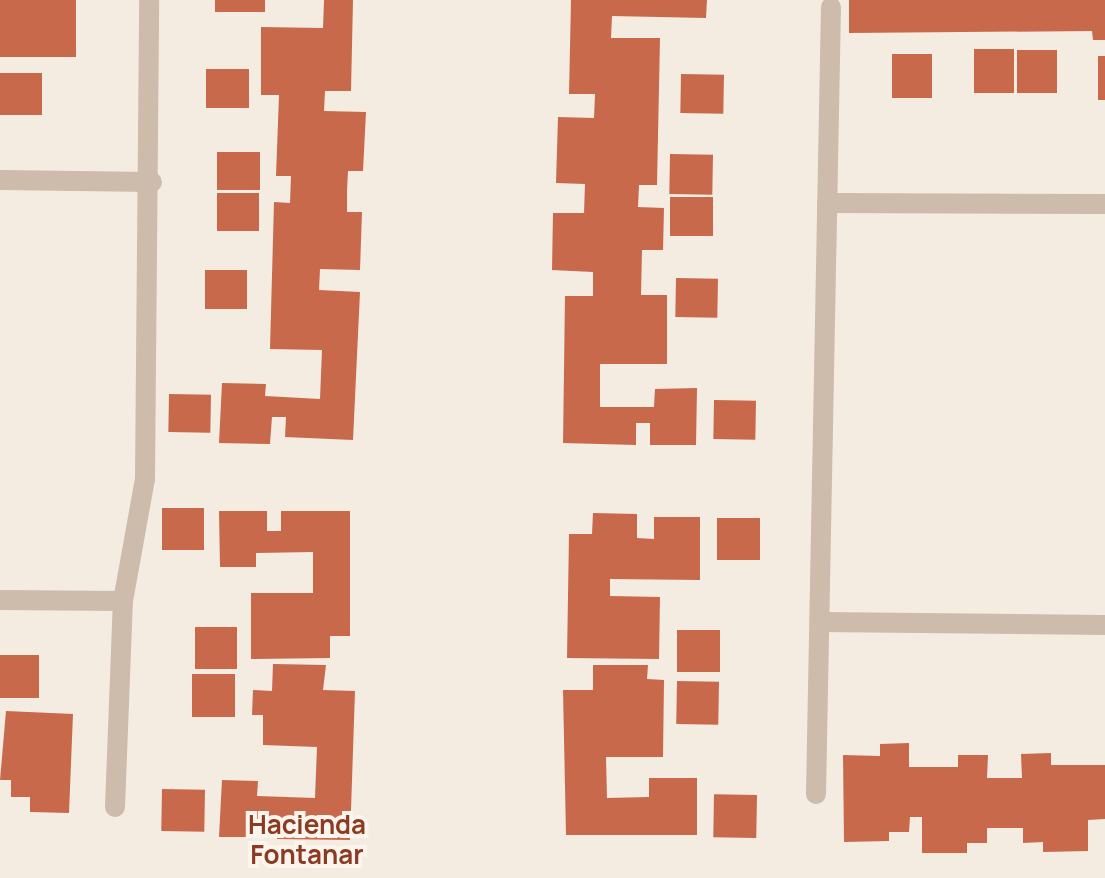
<!DOCTYPE html>
<style>
body{margin:0}
#map{position:relative;width:1105px;height:878px;overflow:hidden;background:#f4ebe1;font-family:Manrope,sans-serif}
div>[style]{position:absolute}
.building>*{inset:0;background:#c8694b;transform-origin:0 0}
.service>*{height:20px;margin:-10px;padding:0 10px;transform-origin:10px;border-radius:10px;background:#cdbbac}
.minor>*{height:20px;margin:-10px;padding:0 10px;transform-origin:10px;border-radius:10px;background:#cdbbac}
span{translate:-50% -50%;white-space:nowrap;text-align:center;line-height:1.15;-webkit-text-stroke:8px #fbf5ee;paint-order:stroke}
.neighbourhood-label{font-size:26px;color:#8c3b22;font-weight:700}
</style>
<div id="map">
<div class="building">
<i style="left:0;top:0;width:76px;height:57px"></i>
<i style="left:215px;top:0;width:50px;height:12px"></i>
<i style="clip-path:polygon(324px 0,353px 0,351px 91px,325px 91px,324px 111px,366px 112px,363px 171px,348px 171px,347px 191px,347px 212px,362px 212px,360px 270px,320px 269px,319px 290px,360px 292px,353px 440px,285px 437px,286px 417px,272px 417px,270px 444px,219px 443px,222px 383px,266px 384px,265px 396px,320px 399px,322px 350px,270px 349px,274px 202px,290px 203px,291px 176px,276px 176px,279px 95px,261px 95px,261px 27px,323px 28px)"></i>
<i style="clip-path:polygon(571px 0,707px 0,706px 18px,612px 16px,611px 38px,660px 38px,657px 185px,639px 185px,638px 207px,664px 208px,663px 250px,642px 250px,641px 295px,667px 295px,667px 364px,600px 364px,600px 407px,654px 407px,655px 389px,697px 388px,696px 445px,650px 445px,650px 423px,636px 423px,636px 445px,563px 443px,565px 296px,593px 296px,593px 272px,552px 270px,553px 213px,584px 213px,585px 184px,556px 183px,558px 117px,594px 118px,595px 94px,569px 94px)"></i>
<i style="clip-path:polygon(849px 0,1105px 0,1105px 40px,1093px 40px,1092px 31px,849px 33px)"></i>
<i style="left:974px;top:49px;width:40px;height:44px"></i>
<i style="left:1017px;top:50px;width:40px;height:43px"></i>
<i style="left:892px;top:54px;width:40px;height:44px"></i>
<i style="left:1098px;top:56px;width:7px;height:44px"></i>
<i style="left:206px;top:69px;width:43px;height:39px"></i>
<i style="left:0;top:73px;width:42px;height:42px"></i>
<i style="left:681px;top:74px;width:43px;height:39px;rotate:1deg"></i>
<i style="left:217px;top:152px;width:43px;height:38px"></i>
<i style="left:670px;top:154px;width:43px;height:40px;rotate:1deg"></i>
<i style="left:217px;top:193px;width:42px;height:38px"></i>
<i style="left:670px;top:197px;width:43px;height:39px"></i>
<i style="left:205px;top:270px;width:42px;height:39px"></i>
<i style="left:676px;top:278px;width:42px;height:39px;rotate:1deg"></i>
<i style="left:169px;top:394px;width:42px;height:38px;rotate:1deg"></i>
<i style="left:714px;top:400px;width:42px;height:39px;rotate:1deg"></i>
<i style="left:204px;top:508px;width:42px;height:42px;rotate:90deg"></i>
<i style="clip-path:polygon(219px 511px,267px 511px,267px 531px,281px 531px,281px 511px,350px 511px,350px 636px,330px 636px,330px 658px,251px 659px,251px 593px,313px 593px,313px 552px,256px 553px,256px 567px,220px 567px)"></i>
<i style="clip-path:polygon(593px 513px,637px 514px,637px 538px,654px 539px,654px 517px,700px 517px,700px 580px,610px 579px,610px 596px,660px 597px,659px 659px,567px 658px,569px 534px,592px 534px)"></i>
<i style="left:717px;top:518px;width:43px;height:42px"></i>
<i style="left:195px;top:627px;width:42px;height:42px"></i>
<i style="left:677px;top:630px;width:43px;height:42px"></i>
<i style="left:0;top:655px;width:39px;height:43px"></i>
<i style="clip-path:polygon(273px 664px,326px 665px,323px 690px,355px 691px,350px 840px,277px 839px,277px 819px,255px 819px,255px 837px,219px 837px,222px 780px,258px 781px,257px 796px,315px 798px,317px 747px,263px 745px,263px 715px,252px 715px,253px 690px,272px 691px)"></i>
<i style="clip-path:polygon(593px 665px,648px 665px,647px 679px,664px 680px,663px 757px,606px 757px,607px 798px,649px 797px,649px 778px,697px 778px,697px 835px,566px 835px,563px 690px,593px 690px)"></i>
<i style="left:192px;top:674px;width:43px;height:43px"></i>
<i style="left:677px;top:681px;width:42px;height:43px;rotate:1deg"></i>
<i style="clip-path:polygon(6px 711px,73px 714px,69px 813px,30px 812px,30px 797px,11px 797px,11px 780px,0 780px)"></i>
<i style="clip-path:polygon(909px 743px,909px 767px,958px 767px,958px 755px,988px 755px,987px 778px,1022px 778px,1021px 754px,1051px 753px,1051px 765px,1105px 765px,1105px 819px,1088px 820px,1088px 851px,1043px 852px,1043px 842px,1023px 843px,1023px 828px,987px 828px,987px 843px,967px 843px,967px 853px,922px 853px,922px 817px,910px 817px,909px 832px,889px 832px,889px 841px,844px 842px,843px 755px,880px 756px,880px 744px)"></i>
<i style="left:162px;top:789px;width:43px;height:42px;rotate:1deg"></i>
<i style="left:757px;top:795px;width:43px;height:43px;rotate:91deg"></i>
</div>
<div class="service">
<i style="left:0;top:180px;width:152px;rotate:0.8deg"></i>
<i style="left:0;top:600px;width:123px;rotate:0.5deg"></i>
</div>
<div class="minor">
<i style="left:827px;top:203px;width:278px;rotate:0.2deg"></i>
<i style="left:820px;top:622px;width:285px;rotate:0.6deg"></i>
<i style="left:816px;top:794px;width:787px;rotate:-88.91deg"></i>
<i style="left:115px;top:807px;width:206px;rotate:-87.8deg"></i>
<i style="left:123px;top:601px;width:124px;rotate:-79.8deg"></i>
<i style="left:145px;top:479px;width:479px;rotate:-89.5deg"></i>
</div>
<div class="neighbourhood-label">
<span style="left:307px;top:840px">Hacienda<br>Fontanar</span>
</div>
</div>
